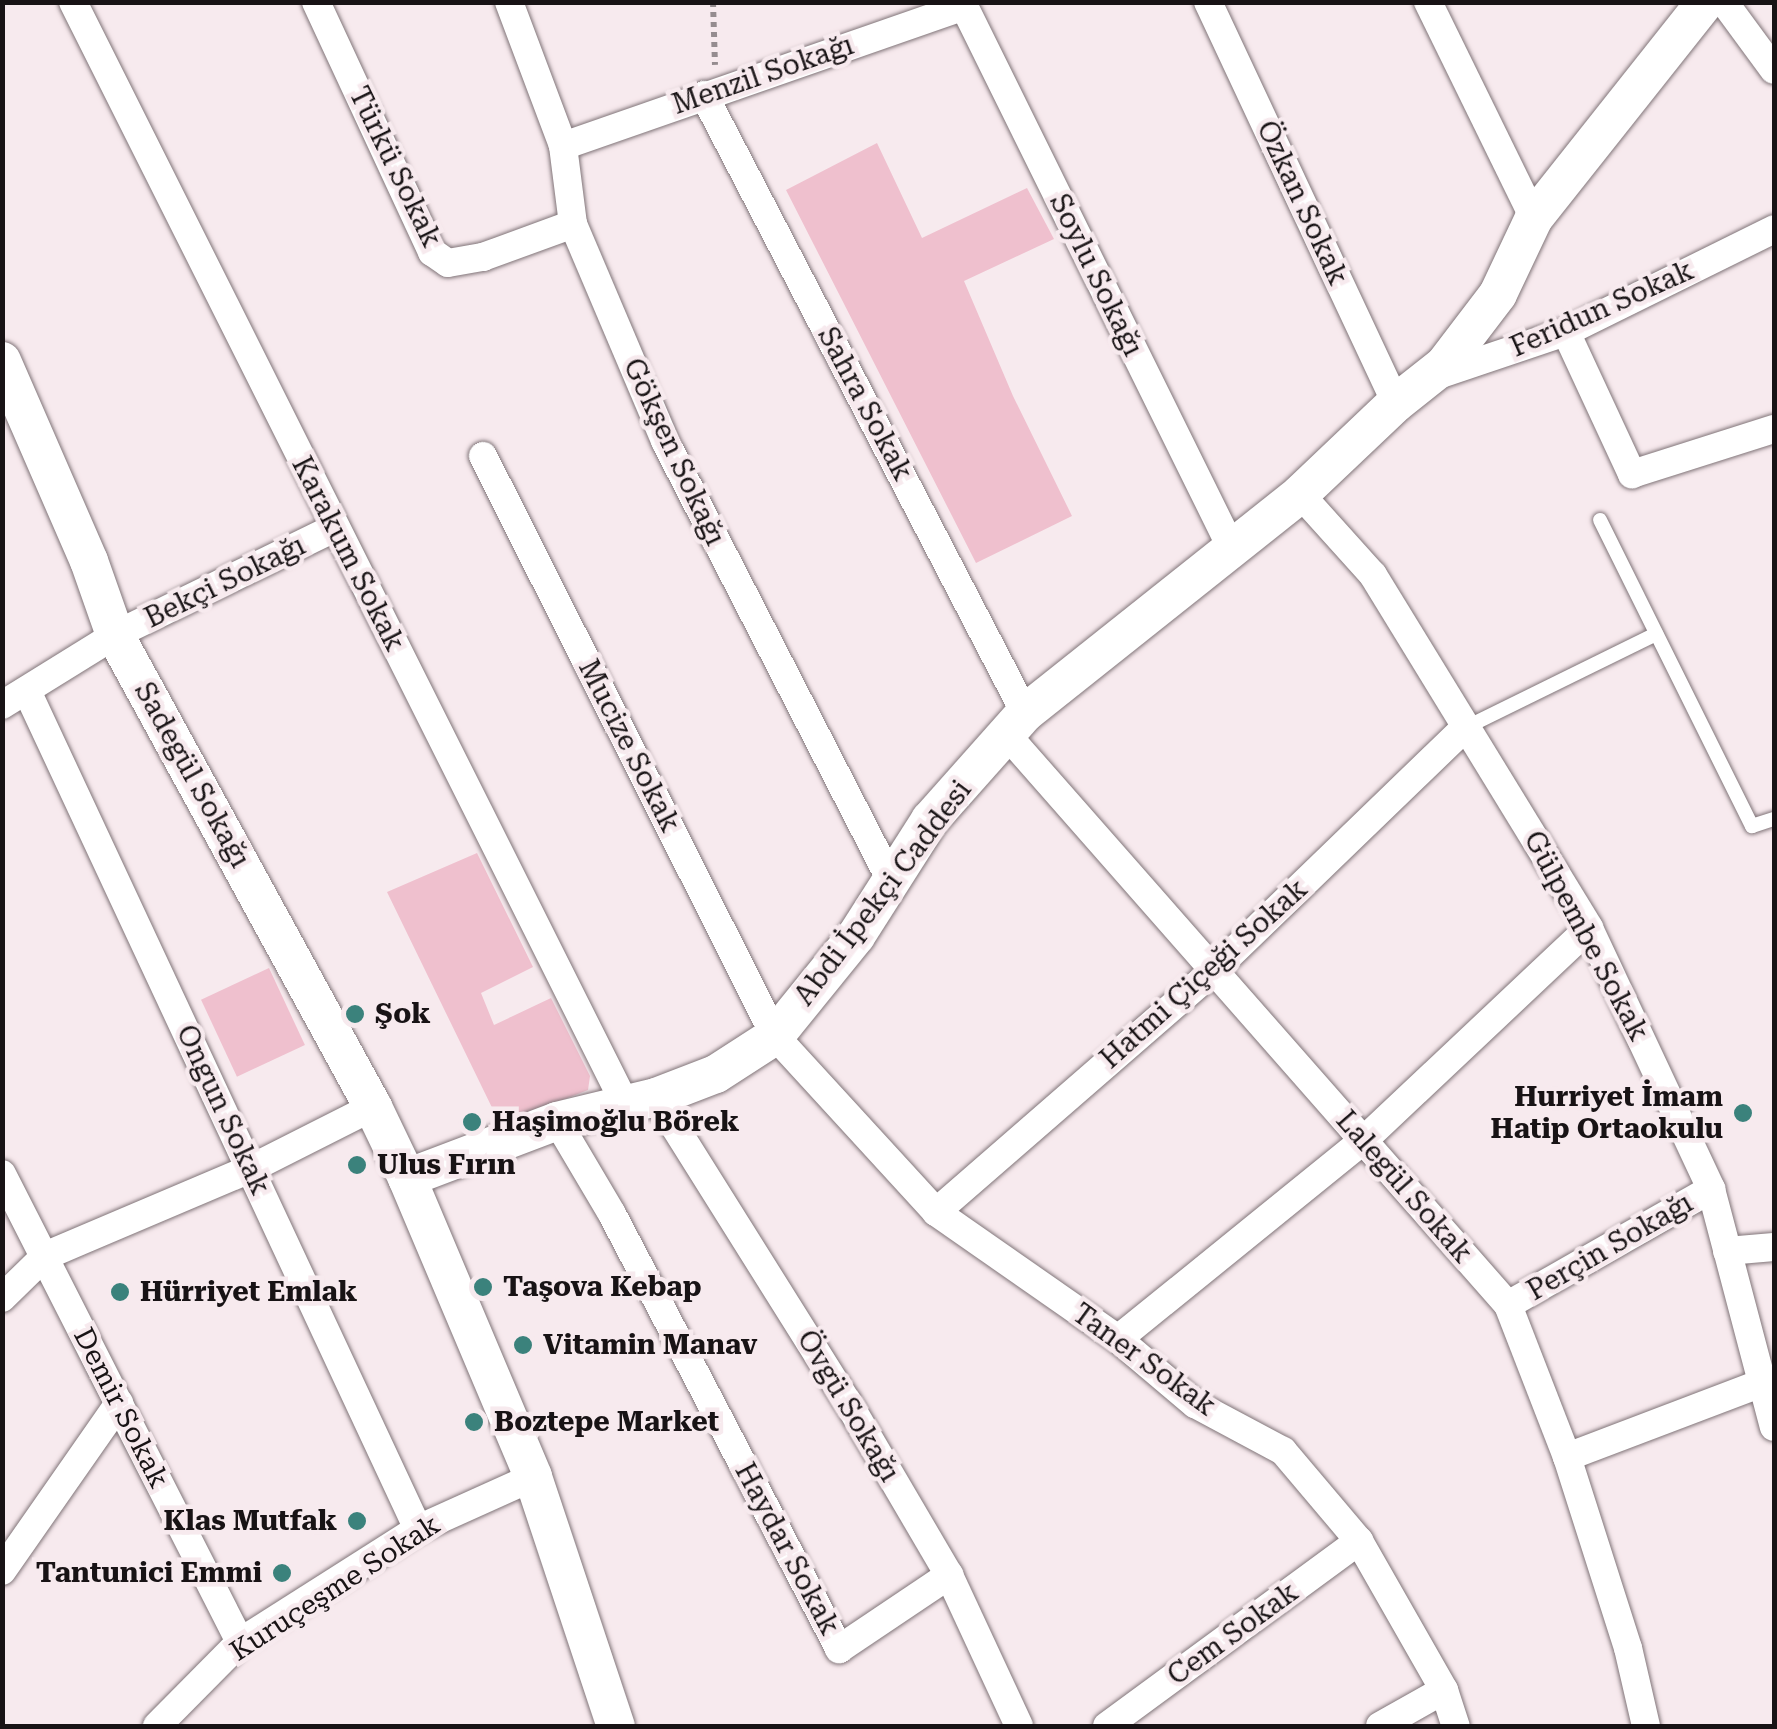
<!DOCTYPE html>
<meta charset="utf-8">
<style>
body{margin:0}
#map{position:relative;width:1777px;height:1729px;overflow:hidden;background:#f7eaee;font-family:"Roboto Serif",serif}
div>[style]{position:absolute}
.green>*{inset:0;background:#efc0ce;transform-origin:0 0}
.path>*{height:6px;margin-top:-3px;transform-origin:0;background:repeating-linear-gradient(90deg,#958c8f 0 5px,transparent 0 10px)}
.roads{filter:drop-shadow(0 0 2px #807478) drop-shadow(0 0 2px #807478)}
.lane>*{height:14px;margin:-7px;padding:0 7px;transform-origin:7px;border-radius:7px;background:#fff}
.street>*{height:28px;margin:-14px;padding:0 14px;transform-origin:14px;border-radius:14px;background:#fff}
.secondary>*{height:38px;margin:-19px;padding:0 19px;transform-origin:19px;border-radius:19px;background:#fff}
.dots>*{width:28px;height:28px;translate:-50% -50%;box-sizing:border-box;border:5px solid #f7eaee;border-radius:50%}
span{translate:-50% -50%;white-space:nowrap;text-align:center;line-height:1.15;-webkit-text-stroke:9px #f7eaee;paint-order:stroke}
.street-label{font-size:28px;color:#181315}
.poi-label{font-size:28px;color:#181315;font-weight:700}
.left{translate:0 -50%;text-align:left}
.right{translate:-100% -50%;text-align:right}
.frame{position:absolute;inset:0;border:5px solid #181315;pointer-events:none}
</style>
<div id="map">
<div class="green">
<i style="clip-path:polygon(877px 143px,922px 238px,1027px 188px,1054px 239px,964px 281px,1013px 396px,1072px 516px,976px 563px,786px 190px)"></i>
<i style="clip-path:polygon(477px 853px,533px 967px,481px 993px,494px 1025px,551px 998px,590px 1076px,588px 1090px,500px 1124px,387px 892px)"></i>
<i style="left:269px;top:968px;width:85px;height:75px;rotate:65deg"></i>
</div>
<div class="path">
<i style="left:713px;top:2px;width:63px;rotate:88.2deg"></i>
</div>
<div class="roads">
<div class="lane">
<i style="left:1600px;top:520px;width:342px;rotate:63.6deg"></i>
<i style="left:1752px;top:826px;width:23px;rotate:-18deg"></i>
<i style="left:1465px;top:728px;width:213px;rotate:-26.2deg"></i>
</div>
<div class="street">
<i style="left:73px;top:2px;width:1233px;rotate:63.39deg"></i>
<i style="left:316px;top:2px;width:276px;rotate:65.1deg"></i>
<i style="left:432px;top:252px;width:19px;rotate:35deg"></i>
<i style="left:448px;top:263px;width:36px;rotate:-10deg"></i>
<i style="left:483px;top:257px;width:96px;rotate:-20.1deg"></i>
<i style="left:509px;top:2px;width:154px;rotate:69.4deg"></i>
<i style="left:563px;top:146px;width:79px;rotate:82.7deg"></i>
<i style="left:573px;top:224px;width:236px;rotate:67deg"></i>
<i style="left:665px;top:441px;width:495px;rotate:62.8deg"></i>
<i style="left:962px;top:2px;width:608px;rotate:63.73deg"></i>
<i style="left:1208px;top:2px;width:443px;rotate:64.9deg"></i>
<i style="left:1428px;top:2px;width:241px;rotate:63.9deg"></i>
<i style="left:1724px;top:2px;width:84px;rotate:53.7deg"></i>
<i style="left:704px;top:95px;width:696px;rotate:62.55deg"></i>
<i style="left:563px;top:146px;width:425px;rotate:-19.2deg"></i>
<i style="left:1566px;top:332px;width:157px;rotate:65.1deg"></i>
<i style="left:1632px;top:474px;width:149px;rotate:-17.6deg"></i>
<i style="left:1432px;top:377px;width:141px;rotate:-18.6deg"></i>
<i style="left:1566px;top:332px;width:232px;rotate:-26.3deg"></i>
<i style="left:483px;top:456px;width:649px;rotate:63.28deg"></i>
<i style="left:775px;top:1036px;width:239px;rotate:47.5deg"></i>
<i style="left:936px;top:1212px;width:222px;rotate:34.9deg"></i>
<i style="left:1118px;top:1339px;width:101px;rotate:40.2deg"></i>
<i style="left:1195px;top:1404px;width:100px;rotate:28.1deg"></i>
<i style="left:1283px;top:1451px;width:118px;rotate:49.8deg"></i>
<i style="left:1359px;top:1541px;width:172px;rotate:60.3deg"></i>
<i style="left:1444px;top:1690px;width:38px;rotate:72deg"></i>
<i style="left:1300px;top:494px;width:109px;rotate:48deg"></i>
<i style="left:1373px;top:575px;width:414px;rotate:58.5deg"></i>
<i style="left:1589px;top:928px;width:288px;rotate:64.9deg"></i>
<i style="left:1711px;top:1189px;width:246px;rotate:75.2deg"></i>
<i style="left:27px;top:691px;width:925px;rotate:64.99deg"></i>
<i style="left:2px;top:705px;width:133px;rotate:-31.8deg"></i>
<i style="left:115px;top:635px;width:244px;rotate:-26deg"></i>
<i style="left:1007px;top:735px;width:759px;rotate:48.69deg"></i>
<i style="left:1508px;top:1305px;width:163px;rotate:68.8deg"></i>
<i style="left:1567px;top:1457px;width:201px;rotate:72.3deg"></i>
<i style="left:1628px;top:1648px;width:80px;rotate:77deg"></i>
<i style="left:656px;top:1097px;width:359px;rotate:57.9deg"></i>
<i style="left:847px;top:1401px;width:202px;rotate:59.6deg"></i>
<i style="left:949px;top:1575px;width:166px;rotate:65.1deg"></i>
<i style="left:557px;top:1121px;width:108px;rotate:59.4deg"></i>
<i style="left:612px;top:1214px;width:491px;rotate:62.4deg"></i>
<i style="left:839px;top:1649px;width:133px;rotate:-33.9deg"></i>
<i style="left:2px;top:1174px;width:525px;rotate:63.04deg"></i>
<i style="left:936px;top:1212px;width:367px;rotate:-41deg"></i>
<i style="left:1213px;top:971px;width:350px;rotate:-44deg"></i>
<i style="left:1727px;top:1251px;width:47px;rotate:-4.9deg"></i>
<i style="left:2px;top:1298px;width:60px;rotate:-44.3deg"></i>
<i style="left:45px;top:1256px;width:223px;rotate:-23deg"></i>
<i style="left:250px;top:1169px;width:138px;rotate:-26.8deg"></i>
<i style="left:1508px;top:1305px;width:234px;rotate:-29.7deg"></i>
<i style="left:1118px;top:1339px;width:316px;rotate:-39deg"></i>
<i style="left:1364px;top:1140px;width:309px;rotate:-43.3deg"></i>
<i style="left:1567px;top:1457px;width:211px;rotate:-20.8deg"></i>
<i style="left:2px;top:1571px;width:205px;rotate:-55.1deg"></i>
<i style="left:157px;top:1726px;width:118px;rotate:-45.3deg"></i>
<i style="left:240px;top:1642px;width:211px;rotate:-32.4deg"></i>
<i style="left:418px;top:1529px;width:126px;rotate:-24.3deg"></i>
<i style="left:1107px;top:1726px;width:313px;rotate:-36.3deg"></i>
<i style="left:1380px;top:1726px;width:73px;rotate:-29.4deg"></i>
</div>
<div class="secondary">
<i style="left:2px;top:361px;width:218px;rotate:66.5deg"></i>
<i style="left:89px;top:561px;width:78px;rotate:70.6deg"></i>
<i style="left:115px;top:635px;width:538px;rotate:61.34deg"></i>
<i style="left:373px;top:1107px;width:79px;rotate:64.4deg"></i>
<i style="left:407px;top:1178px;width:324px;rotate:67.1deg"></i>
<i style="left:533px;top:1477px;width:262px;rotate:71.6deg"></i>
<i style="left:407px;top:1178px;width:160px;rotate:-20.8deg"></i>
<i style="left:557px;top:1121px;width:102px;rotate:-13.6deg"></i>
<i style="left:656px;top:1097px;width:64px;rotate:-21deg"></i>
<i style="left:716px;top:1074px;width:70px;rotate:-32.8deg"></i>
<i style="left:775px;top:1036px;width:129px;rotate:-51deg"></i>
<i style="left:856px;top:936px;width:138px;rotate:-57.5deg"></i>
<i style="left:930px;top:820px;width:143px;rotate:-48.4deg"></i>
<i style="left:1025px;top:713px;width:352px;rotate:-38.5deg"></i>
<i style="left:1300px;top:494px;width:132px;rotate:-43.5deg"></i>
<i style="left:1396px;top:403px;width:61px;rotate:-38.4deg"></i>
<i style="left:1444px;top:365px;width:89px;rotate:-52.7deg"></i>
<i style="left:1498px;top:294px;width:84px;rotate:-64.7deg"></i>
<i style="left:1534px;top:218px;width:275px;rotate:-51.6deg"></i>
</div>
</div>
<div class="dots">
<i style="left:355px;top:1014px;background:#3b827c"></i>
<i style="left:1743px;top:1113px;background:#3b827c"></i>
<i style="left:472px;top:1122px;background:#3b827c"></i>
<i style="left:357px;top:1165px;background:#3b827c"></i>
<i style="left:483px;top:1287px;background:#3b827c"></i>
<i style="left:120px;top:1292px;background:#3b827c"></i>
<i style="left:523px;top:1345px;background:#3b827c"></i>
<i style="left:474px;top:1422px;background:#3b827c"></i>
<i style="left:357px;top:1521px;background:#3b827c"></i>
<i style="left:282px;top:1573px;background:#3b827c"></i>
</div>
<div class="street-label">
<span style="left:763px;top:75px;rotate:-19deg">Menzil Sokağı</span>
<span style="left:395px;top:167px;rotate:64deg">Türkü Sokak</span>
<span style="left:1302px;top:203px;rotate:65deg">Özkan Sokak</span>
<span style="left:1096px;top:275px;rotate:64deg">Soylu Sokağı</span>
<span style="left:1602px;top:309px;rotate:-24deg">Feridun Sokak</span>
<span style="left:865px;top:404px;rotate:62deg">Sahra Sokak</span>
<span style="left:674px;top:452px;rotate:65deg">Gökşen Sokağı</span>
<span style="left:348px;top:554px;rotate:63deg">Karakum Sokak</span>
<span style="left:225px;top:582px;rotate:-26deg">Bekçi Sokağı</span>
<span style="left:629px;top:746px;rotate:63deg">Mucize Sokak</span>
<span style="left:192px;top:775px;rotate:61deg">Sadegül Sokağı</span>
<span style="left:883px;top:893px;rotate:-53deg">Abdi İpekçi Caddesi</span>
<span style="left:1586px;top:936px;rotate:62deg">Gülpembe Sokak</span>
<span style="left:1204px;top:974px;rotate:-42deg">Hatmi Çiçeği Sokak</span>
<span style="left:223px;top:1110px;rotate:65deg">Ongun Sokak</span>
<span style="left:1404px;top:1187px;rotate:49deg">Lalegül Sokak</span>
<span style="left:1610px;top:1247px;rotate:-30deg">Perçin Sokağı</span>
<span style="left:1144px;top:1360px;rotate:36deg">Taner Sokak</span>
<span style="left:848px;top:1406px;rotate:59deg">Övgü Sokağı</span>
<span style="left:121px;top:1408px;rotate:63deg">Demir Sokak</span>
<span style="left:787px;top:1549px;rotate:62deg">Haydar Sokak</span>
<span style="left:335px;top:1588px;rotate:-33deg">Kuruçeşme Sokak</span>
<span style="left:1233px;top:1634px;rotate:-36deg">Cem Sokak</span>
</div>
<div class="poi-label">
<span class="left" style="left:375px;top:1014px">Şok</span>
<span class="right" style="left:1723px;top:1113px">Hurriyet İmam<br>Hatip Ortaokulu</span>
<span class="left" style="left:492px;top:1122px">Haşimoğlu Börek</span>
<span class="left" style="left:377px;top:1165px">Ulus Fırın</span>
<span class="left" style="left:503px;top:1287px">Taşova Kebap</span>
<span class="left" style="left:140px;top:1292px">Hürriyet Emlak</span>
<span class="left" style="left:543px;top:1345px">Vitamin Manav</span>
<span class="left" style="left:494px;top:1422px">Boztepe Market</span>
<span class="right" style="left:337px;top:1521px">Klas Mutfak</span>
<span class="right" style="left:262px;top:1573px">Tantunici Emmi</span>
</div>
<div class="frame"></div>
</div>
